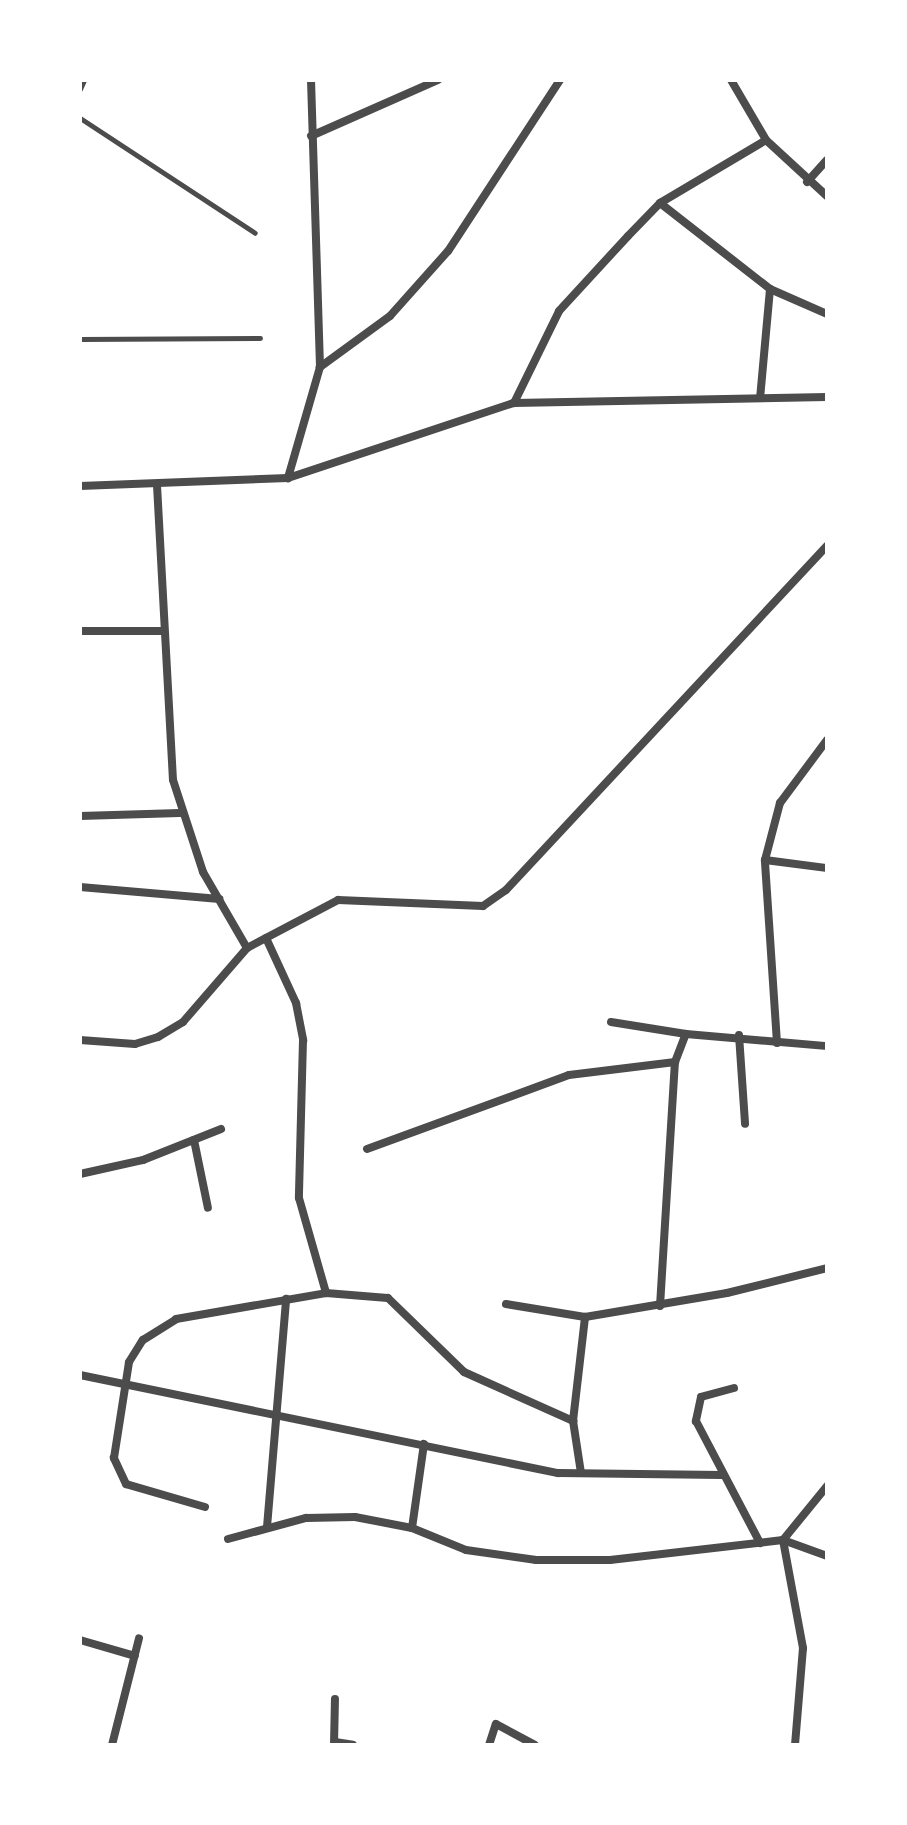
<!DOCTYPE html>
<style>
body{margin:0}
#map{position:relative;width:907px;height:1825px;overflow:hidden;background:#fff;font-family:Quicksand,sans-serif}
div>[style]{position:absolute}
.pedestrian>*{height:5px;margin:-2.5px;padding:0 2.5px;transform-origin:2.5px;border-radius:2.5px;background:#4c4c4c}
.minor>*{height:8px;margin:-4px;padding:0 4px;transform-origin:4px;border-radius:4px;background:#4c4c4c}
span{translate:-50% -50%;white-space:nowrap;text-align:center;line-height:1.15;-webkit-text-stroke:10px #fff;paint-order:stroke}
.frame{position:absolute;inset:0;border:82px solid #fff;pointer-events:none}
</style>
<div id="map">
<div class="pedestrian">
<i style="left:80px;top:89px;width:10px;rotate:-66deg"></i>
<i style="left:80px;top:118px;width:209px;rotate:33.3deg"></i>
<i style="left:80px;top:339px;width:180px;rotate:-0.3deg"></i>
</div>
<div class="minor">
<i style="left:311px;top:80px;width:287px;rotate:88.2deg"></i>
<i style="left:560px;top:80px;width:204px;rotate:123.2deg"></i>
<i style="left:448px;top:251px;width:87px;rotate:131.7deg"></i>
<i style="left:390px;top:316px;width:87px;rotate:143.9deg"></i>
<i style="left:320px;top:367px;width:116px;rotate:106.1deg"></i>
<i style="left:288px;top:478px;width:238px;rotate:-18.4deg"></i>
<i style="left:514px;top:403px;width:313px;rotate:-1.1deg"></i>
<i style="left:731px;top:80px;width:69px;rotate:59.7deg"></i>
<i style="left:766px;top:140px;width:83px;rotate:42.6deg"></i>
<i style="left:311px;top:136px;width:139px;rotate:-23.8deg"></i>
<i style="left:807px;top:182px;width:30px;rotate:-48deg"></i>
<i style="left:660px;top:203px;width:140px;rotate:38deg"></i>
<i style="left:770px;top:289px;width:109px;rotate:95.2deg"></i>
<i style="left:770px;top:289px;width:62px;rotate:23.7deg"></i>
<i style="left:514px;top:403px;width:102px;rotate:-63.9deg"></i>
<i style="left:559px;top:311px;width:102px;rotate:-47.4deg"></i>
<i style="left:628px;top:236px;width:46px;rotate:-45.9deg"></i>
<i style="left:660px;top:203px;width:123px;rotate:-30.7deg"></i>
<i style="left:157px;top:485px;width:295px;rotate:86.9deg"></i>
<i style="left:173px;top:780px;width:97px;rotate:71.9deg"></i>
<i style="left:203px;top:872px;width:88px;rotate:59.9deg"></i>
<i style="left:80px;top:486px;width:208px;rotate:-2.2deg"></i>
<i style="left:80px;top:631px;width:81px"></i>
<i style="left:80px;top:816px;width:100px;rotate:-1.7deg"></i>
<i style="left:765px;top:860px;width:63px;rotate:7.4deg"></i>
<i style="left:80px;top:887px;width:140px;rotate:4.9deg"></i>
<i style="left:266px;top:938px;width:72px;rotate:65.2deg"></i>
<i style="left:296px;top:1003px;width:38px;rotate:79deg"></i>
<i style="left:303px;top:1040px;width:158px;rotate:91.5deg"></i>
<i style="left:299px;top:1198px;width:99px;rotate:74.1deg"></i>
<i style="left:611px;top:1022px;width:76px;rotate:9.1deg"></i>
<i style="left:739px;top:1035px;width:89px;rotate:86.1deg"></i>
<i style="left:80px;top:1040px;width:55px;rotate:4.2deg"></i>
<i style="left:135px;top:1044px;width:24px;rotate:-17deg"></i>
<i style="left:158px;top:1037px;width:29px;rotate:-31deg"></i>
<i style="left:183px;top:1022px;width:98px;rotate:-49.1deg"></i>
<i style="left:247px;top:948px;width:103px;rotate:-27.8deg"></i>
<i style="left:338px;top:900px;width:145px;rotate:2.4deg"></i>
<i style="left:483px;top:906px;width:28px;rotate:-35deg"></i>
<i style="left:506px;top:890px;width:471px;rotate:-47deg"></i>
<i style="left:777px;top:1043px;width:183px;rotate:-93.8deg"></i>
<i style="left:765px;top:860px;width:59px;rotate:-75.3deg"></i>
<i style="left:780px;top:803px;width:79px;rotate:-53.3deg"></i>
<i style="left:194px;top:1140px;width:69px;rotate:78.4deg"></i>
<i style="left:367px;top:1149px;width:215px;rotate:-20.1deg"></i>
<i style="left:569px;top:1075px;width:107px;rotate:-7deg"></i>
<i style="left:80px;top:1174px;width:65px;rotate:-12.5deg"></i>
<i style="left:143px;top:1160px;width:84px;rotate:-21.7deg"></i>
<i style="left:506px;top:1304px;width:80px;rotate:9.3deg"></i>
<i style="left:660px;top:1306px;width:244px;rotate:-86.5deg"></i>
<i style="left:675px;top:1062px;width:30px;rotate:-69deg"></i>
<i style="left:686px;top:1034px;width:142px;rotate:4.9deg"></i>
<i style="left:80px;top:1375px;width:488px;rotate:11.6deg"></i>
<i style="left:558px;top:1473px;width:164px;rotate:0.7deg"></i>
<i style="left:734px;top:1388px;width:34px;rotate:165deg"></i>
<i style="left:701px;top:1397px;width:25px;rotate:102deg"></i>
<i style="left:696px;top:1421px;width:138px;rotate:62.3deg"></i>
<i style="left:581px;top:1473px;width:53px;rotate:-98.7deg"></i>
<i style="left:573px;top:1421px;width:105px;rotate:-83.4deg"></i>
<i style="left:585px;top:1317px;width:144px;rotate:-9.6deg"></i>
<i style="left:727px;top:1293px;width:103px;rotate:-14deg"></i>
<i style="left:205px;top:1507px;width:82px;rotate:-163.8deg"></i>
<i style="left:126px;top:1484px;width:29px;rotate:-115deg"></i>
<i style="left:114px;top:1458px;width:97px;rotate:-81.1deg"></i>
<i style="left:129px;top:1362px;width:26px;rotate:-58deg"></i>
<i style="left:143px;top:1340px;width:39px;rotate:-32deg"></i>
<i style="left:176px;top:1319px;width:152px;rotate:-9.8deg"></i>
<i style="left:326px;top:1293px;width:62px;rotate:4.6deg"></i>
<i style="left:388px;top:1298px;width:106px;rotate:44.2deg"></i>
<i style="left:464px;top:1372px;width:120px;rotate:24.2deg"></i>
<i style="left:267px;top:1527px;width:229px;rotate:-85.2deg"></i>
<i style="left:412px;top:1528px;width:85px;rotate:-81.9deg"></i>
<i style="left:228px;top:1539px;width:81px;rotate:-15.1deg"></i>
<i style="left:306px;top:1518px;width:49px;rotate:-1.2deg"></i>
<i style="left:355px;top:1517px;width:58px;rotate:10.9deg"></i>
<i style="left:412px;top:1528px;width:58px;rotate:22.2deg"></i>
<i style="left:466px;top:1550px;width:71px;rotate:8.1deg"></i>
<i style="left:536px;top:1560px;width:74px"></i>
<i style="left:610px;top:1560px;width:174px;rotate:-6.6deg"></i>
<i style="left:783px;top:1540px;width:47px;rotate:20deg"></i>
<i style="left:80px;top:1640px;width:57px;rotate:16.2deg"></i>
<i style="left:335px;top:1742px;width:18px;rotate:9deg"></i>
<i style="left:112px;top:1745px;width:110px;rotate:-75.8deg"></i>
<i style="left:334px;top:1745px;width:46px;rotate:-88.8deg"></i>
<i style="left:489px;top:1745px;width:22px;rotate:-72deg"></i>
<i style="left:496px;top:1724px;width:44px;rotate:28.3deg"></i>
<i style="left:795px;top:1745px;width:97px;rotate:-85.3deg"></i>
<i style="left:803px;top:1648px;width:110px;rotate:-100.5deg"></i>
<i style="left:783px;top:1540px;width:70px;rotate:-50.8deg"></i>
</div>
<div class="frame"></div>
</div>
